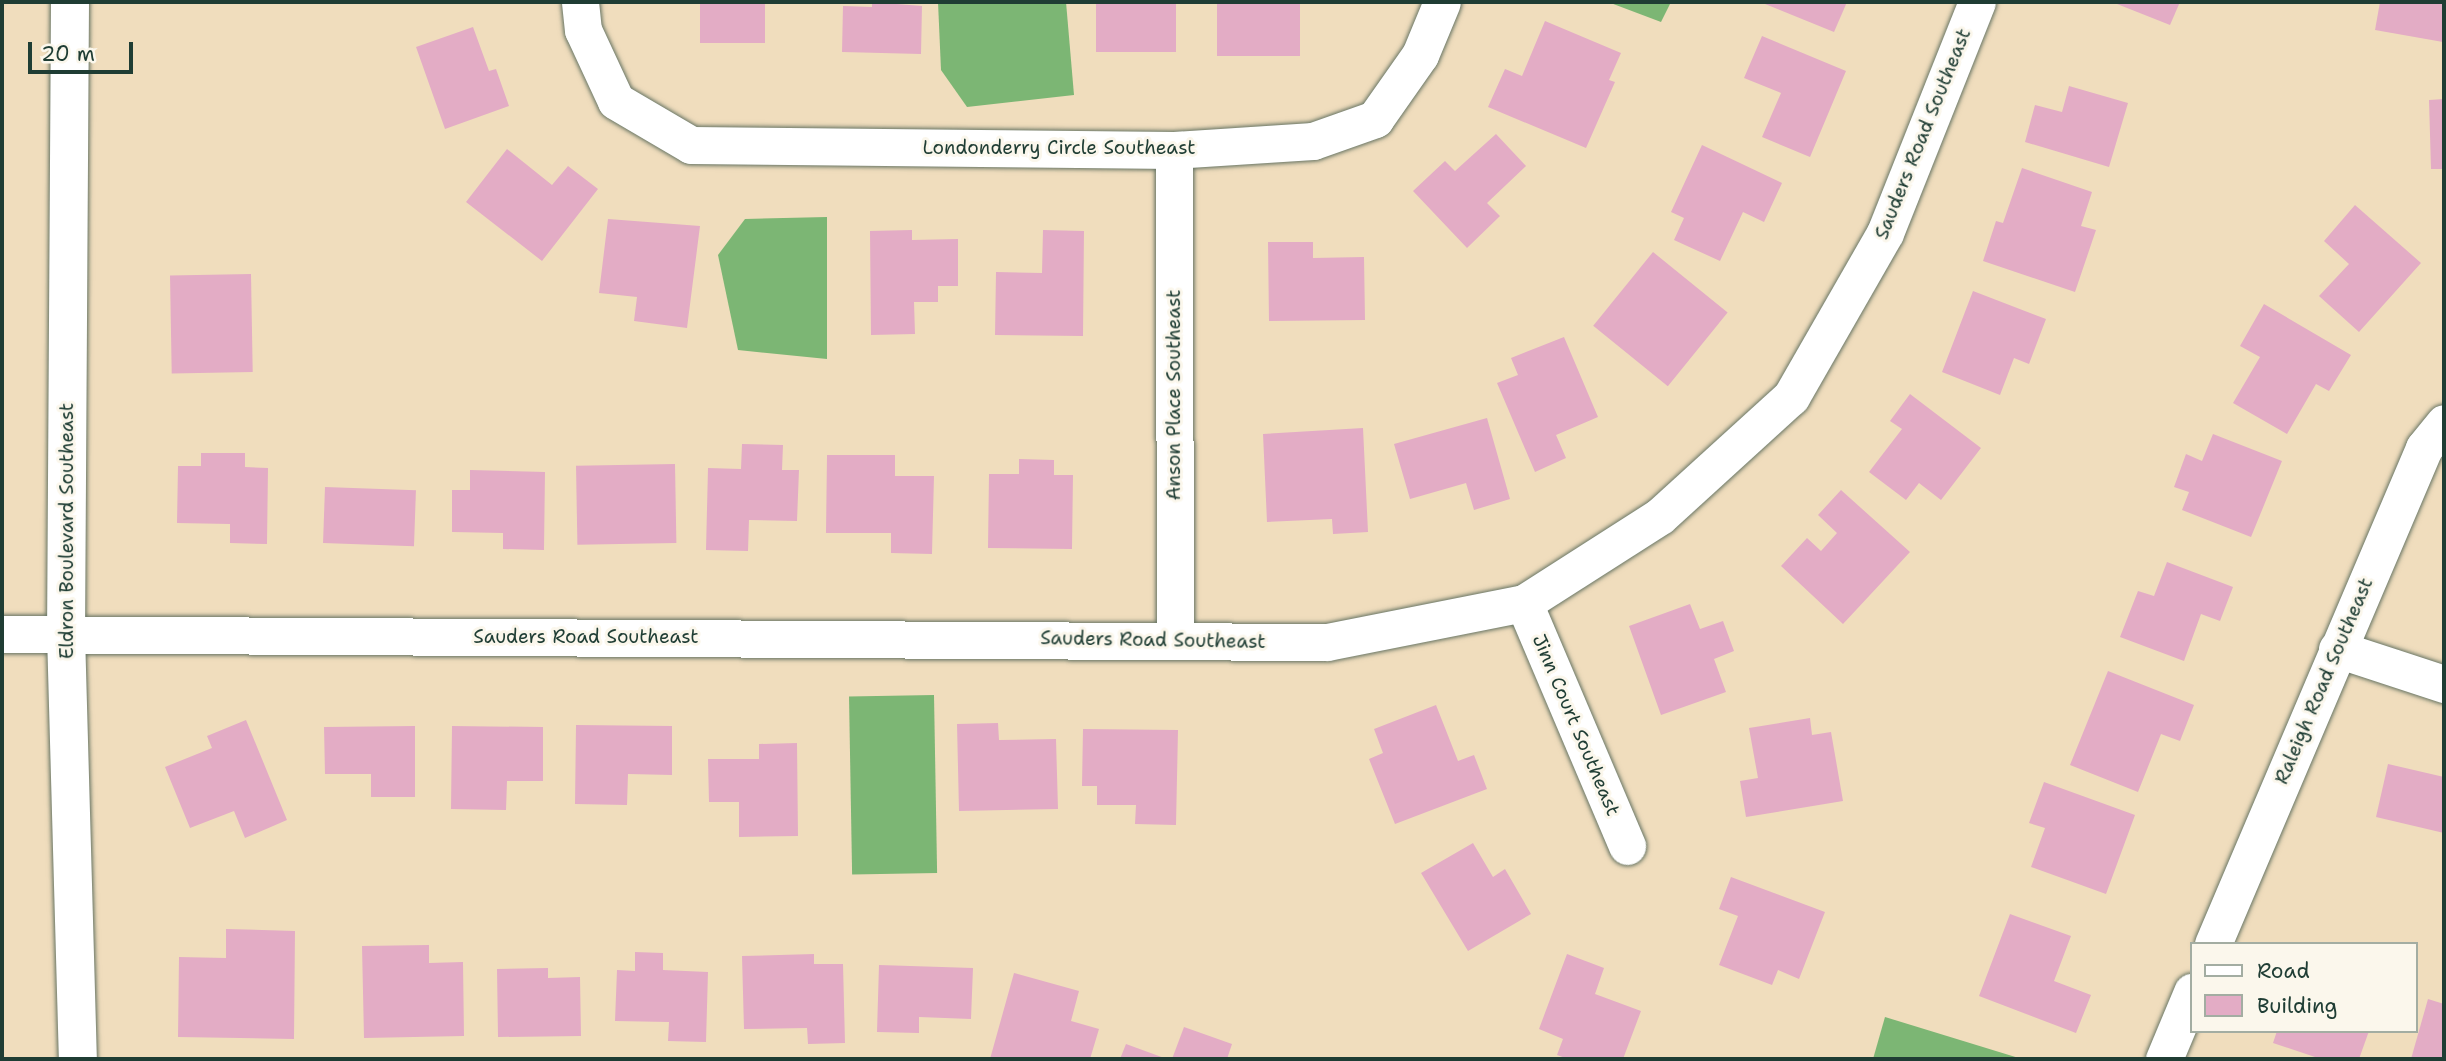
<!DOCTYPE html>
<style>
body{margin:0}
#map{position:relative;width:2446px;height:1061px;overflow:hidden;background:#f0ddbd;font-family:"Shantell Sans",sans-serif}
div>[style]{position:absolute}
.forest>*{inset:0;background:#7cb674;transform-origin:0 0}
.building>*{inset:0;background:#e3acc5;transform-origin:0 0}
.roads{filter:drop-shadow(0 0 2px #687564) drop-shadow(0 0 2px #687564)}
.minor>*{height:37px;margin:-18.5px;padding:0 18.5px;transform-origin:18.5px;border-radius:18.5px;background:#fff}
.tertiary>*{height:38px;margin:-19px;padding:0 19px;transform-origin:19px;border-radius:19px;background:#fff}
span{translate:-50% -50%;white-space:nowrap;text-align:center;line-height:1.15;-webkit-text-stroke:6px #fbf7ec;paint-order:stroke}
.street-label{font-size:19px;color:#1f3d34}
.frame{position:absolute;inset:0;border:4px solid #1f3d34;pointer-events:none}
.legend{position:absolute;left:2190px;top:942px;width:228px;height:91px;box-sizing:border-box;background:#fbf7ec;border:2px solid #a3ada2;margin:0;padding:9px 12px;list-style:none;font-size:21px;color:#1f3d34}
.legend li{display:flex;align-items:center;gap:14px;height:35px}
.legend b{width:35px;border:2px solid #a3ada2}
.scale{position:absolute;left:28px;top:42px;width:105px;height:32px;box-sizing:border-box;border:4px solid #1f3d34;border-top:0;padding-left:9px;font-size:21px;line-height:24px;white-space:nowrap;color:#1f3d34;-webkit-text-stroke:5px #fbf7ec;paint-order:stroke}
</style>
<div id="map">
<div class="forest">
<i style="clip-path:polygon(938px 2px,1066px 2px,1074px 95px,967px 107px,941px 70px)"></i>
<i style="clip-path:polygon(1608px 2px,1671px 2px,1661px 22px)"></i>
<i style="clip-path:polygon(827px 217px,827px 359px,738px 350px,718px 255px,745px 219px)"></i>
<i style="left:934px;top:695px;width:178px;height:85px;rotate:89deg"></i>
<i style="clip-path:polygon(1885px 1017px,2022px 1059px,1873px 1059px)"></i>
</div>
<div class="building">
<i style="left:700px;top:2px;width:65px;height:41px"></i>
<i style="clip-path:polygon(872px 2px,922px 6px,921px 54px,842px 52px,843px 6px,872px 7px)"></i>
<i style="left:1096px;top:2px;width:80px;height:50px"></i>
<i style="left:1217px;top:2px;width:83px;height:54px"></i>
<i style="clip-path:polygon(1760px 2px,1847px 2px,1834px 32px)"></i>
<i style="clip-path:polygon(2112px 2px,2180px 2px,2170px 25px)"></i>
<i style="clip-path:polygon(2380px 2px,2444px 2px,2443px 42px,2375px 30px)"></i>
<i style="clip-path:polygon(1545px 21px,1621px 53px,1609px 80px,1615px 82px,1586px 148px,1488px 107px,1505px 69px,1522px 76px)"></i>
<i style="clip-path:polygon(473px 27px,489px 71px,496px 69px,509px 106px,445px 129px,416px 47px)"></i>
<i style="clip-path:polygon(1762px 36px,1846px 71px,1810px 157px,1762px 137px,1781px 93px,1744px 78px)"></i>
<i style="clip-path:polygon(2069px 86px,2128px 103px,2109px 167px,2025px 142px,2035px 105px,2062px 112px)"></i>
<i style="clip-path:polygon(2444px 99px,2444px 169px,2431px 169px,2429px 100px)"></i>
<i style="clip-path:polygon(1496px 134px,1526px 166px,1487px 203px,1500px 216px,1467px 248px,1413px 191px,1445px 161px,1455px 171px)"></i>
<i style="clip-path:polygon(1702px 145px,1782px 183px,1764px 222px,1743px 212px,1720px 261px,1674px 240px,1684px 218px,1671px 212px)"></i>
<i style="clip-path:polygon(507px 149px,552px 185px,568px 166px,598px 189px,542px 261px,466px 202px)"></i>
<i style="clip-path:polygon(2022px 168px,2092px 192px,2081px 226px,2096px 230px,2075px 292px,1983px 261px,1996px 221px,2003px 223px)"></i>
<i style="clip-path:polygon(2355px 205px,2421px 263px,2359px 332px,2319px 296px,2349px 264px,2324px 241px)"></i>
<i style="clip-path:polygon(608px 219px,700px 226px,687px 328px,634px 321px,637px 297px,599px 293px)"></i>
<i style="clip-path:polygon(912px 230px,912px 240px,958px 239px,958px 286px,938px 286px,938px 302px,914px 302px,915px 334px,871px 335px,870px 231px)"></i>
<i style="clip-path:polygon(1043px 230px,1084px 231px,1083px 336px,995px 335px,996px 272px,1042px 273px)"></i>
<i style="clip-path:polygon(1268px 242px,1313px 242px,1313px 258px,1364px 257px,1365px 320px,1269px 321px)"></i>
<i style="left:1653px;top:252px;width:96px;height:95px;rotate:39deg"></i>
<i style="left:251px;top:274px;width:98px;height:81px;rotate:89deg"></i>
<i style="clip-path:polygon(1973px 291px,2046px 319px,2029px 364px,2014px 358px,2000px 395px,1942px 372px)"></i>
<i style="clip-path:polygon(2264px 304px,2351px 355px,2329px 391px,2316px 384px,2287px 434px,2233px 403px,2260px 357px,2240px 346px)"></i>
<i style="clip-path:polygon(1564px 337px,1598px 417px,1556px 435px,1566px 458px,1535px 472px,1497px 383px,1518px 375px,1511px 358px)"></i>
<i style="clip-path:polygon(1910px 394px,1981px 448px,1941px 500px,1919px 483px,1906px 500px,1869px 472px,1902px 429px,1890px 421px)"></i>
<i style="clip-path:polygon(1487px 418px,1510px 499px,1474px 510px,1466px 483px,1410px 499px,1394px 444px)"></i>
<i style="clip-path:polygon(1363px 428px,1368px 532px,1333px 534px,1332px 519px,1267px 522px,1263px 434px)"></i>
<i style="clip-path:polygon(2213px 434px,2282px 461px,2251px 537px,2182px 510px,2189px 492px,2174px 487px,2186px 454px,2202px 461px)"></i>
<i style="clip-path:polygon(742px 444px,783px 445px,782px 470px,799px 470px,797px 521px,749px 520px,748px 551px,706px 550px,708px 468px,741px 469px)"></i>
<i style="clip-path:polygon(201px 453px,245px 453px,245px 467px,268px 468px,267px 544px,230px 543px,230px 524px,177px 523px,178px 466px,201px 466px)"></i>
<i style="clip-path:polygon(827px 455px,895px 455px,895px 476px,934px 476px,932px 554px,891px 553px,891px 533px,826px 533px)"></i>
<i style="clip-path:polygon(1019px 459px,1054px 460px,1054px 475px,1073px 475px,1072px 549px,988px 548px,989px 474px,1019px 474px)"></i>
<i style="left:675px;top:464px;width:79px;height:99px;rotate:89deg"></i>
<i style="clip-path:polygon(470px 470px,545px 472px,544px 550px,503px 549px,503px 533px,452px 532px,452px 490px,470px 490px)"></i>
<i style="left:325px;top:487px;width:91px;height:56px;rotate:2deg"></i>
<i style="clip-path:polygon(1841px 490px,1910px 552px,1843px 624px,1781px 566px,1807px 538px,1821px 551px,1837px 533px,1818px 515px)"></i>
<i style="clip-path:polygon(2167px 562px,2233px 587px,2220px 621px,2201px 614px,2184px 661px,2120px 637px,2138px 591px,2154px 596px)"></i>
<i style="clip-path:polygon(1690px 604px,1700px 629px,1723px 621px,1734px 651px,1714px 659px,1726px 692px,1661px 715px,1629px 626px)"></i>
<i style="clip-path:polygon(2108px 671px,2194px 705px,2180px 741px,2161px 734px,2138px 792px,2070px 765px)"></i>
<i style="clip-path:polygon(1436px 705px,1458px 761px,1474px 755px,1487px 789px,1395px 824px,1369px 759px,1383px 753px,1374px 729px)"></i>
<i style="clip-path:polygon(1810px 718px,1812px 735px,1831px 732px,1843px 801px,1746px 817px,1740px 781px,1758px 778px,1749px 728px)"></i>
<i style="clip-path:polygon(246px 720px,287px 820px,245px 838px,234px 811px,190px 828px,165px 767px,212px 748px,207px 736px)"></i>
<i style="clip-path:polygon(998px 723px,999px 740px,1056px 739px,1058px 809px,959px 811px,957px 724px)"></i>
<i style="clip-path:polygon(576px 725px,672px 726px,672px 775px,628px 774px,627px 805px,575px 804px)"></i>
<i style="clip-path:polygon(415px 726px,415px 797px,371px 797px,371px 774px,325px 774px,324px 727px)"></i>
<i style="clip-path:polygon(452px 726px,543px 727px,543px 781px,507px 781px,506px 810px,451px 809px)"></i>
<i style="clip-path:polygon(1083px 729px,1178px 730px,1176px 825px,1135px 824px,1136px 805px,1097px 805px,1097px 786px,1082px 786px)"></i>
<i style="clip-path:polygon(797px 743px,798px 836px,739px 837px,739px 802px,709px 802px,708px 759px,759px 759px,759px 744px)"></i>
<i style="clip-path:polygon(2388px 764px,2444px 777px,2444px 833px,2376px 817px)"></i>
<i style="clip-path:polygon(2044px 782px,2135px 815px,2106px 894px,2031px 867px,2045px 828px,2029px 823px)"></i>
<i style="clip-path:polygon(1473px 843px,1493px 877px,1505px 869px,1531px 914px,1468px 951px,1421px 873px)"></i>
<i style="clip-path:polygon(1731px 877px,1825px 912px,1799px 979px,1778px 970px,1772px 985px,1719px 965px,1738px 916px,1719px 909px)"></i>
<i style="clip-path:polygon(2010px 914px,2071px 936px,2054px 981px,2091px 995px,2076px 1033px,1979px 996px)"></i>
<i style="clip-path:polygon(226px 929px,295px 931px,294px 1039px,178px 1037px,179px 957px,226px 958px)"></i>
<i style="clip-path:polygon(429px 945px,429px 963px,463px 962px,464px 1036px,364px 1038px,362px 946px)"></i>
<i style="clip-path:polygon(635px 952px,663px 953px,663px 970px,708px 972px,706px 1042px,668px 1041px,669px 1022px,615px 1021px,617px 970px,635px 971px)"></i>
<i style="clip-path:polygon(814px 954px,814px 964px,843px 964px,845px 1043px,808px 1044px,807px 1028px,744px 1029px,742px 956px)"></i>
<i style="clip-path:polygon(1567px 954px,1604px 968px,1595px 994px,1641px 1011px,1623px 1059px,1568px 1059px,1557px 1055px,1563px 1039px,1539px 1029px)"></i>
<i style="clip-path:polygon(879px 965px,973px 968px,971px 1019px,919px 1017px,919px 1033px,877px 1032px)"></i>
<i style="clip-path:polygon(548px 968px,548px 978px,580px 977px,581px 1036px,498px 1037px,497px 969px)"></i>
<i style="clip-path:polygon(1014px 973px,1079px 991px,1071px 1021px,1099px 1029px,1090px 1059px,990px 1059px)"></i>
<i style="clip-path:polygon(2428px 999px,2444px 1004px,2444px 1059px,2411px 1059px)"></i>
<i style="clip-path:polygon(1184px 1027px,1232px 1044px,1227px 1059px,1172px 1059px)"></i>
<i style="clip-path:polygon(2277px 1031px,2369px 1031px,2359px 1059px,2321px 1059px,2273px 1043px)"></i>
<i style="clip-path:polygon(1126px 1044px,1167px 1059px,1120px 1059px)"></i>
</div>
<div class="roads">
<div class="minor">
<i style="left:580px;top:2px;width:28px;rotate:84deg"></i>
<i style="left:583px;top:30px;width:78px;rotate:65.1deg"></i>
<i style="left:616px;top:101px;width:87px;rotate:30.4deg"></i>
<i style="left:691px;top:145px;width:483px;rotate:0.6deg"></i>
<i style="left:1174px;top:150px;width:139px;rotate:-3.7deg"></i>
<i style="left:1313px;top:141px;width:66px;rotate:-19.5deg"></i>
<i style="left:1375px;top:119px;width:78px;rotate:-54.9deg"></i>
<i style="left:1420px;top:55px;width:57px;rotate:-67.5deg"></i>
<i style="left:1174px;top:150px;width:490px;rotate:89.9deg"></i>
<i style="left:1524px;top:603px;width:264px;rotate:67deg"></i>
<i style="left:2px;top:634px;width:1325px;rotate:0.35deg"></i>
<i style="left:1327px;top:642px;width:201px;rotate:-11.2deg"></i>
<i style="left:1524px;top:603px;width:161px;rotate:-32.6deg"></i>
<i style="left:1660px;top:516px;width:177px;rotate:-42.3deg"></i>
<i style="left:1791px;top:397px;width:189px;rotate:-60.2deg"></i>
<i style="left:1885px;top:233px;width:249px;rotate:-68.3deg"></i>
<i style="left:2337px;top:649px;width:113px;rotate:18.1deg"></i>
<i style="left:2213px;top:944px;width:539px;rotate:-66.95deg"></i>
<i style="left:2424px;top:448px;width:32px;rotate:-51deg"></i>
<i style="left:2164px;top:1059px;width:73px;rotate:-67.3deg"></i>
</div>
<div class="tertiary">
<i style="left:70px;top:2px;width:632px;rotate:90.36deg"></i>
<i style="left:66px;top:634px;width:425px;rotate:88.4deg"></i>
</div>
</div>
<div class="street-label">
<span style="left:1923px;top:134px;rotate:-68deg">Sauders Road Southeast</span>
<span style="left:1059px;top:148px">Londonderry Circle Southeast</span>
<span style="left:1174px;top:395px;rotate:-90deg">Anson Place Southeast</span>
<span style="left:67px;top:531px;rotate:-90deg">Eldron Boulevard Southeast</span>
<span style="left:586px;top:637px">Sauders Road Southeast</span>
<span style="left:1153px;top:640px;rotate:1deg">Sauders Road Southeast</span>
<span style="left:2324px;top:681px;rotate:-67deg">Raleigh Road Southeast</span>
<span style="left:1576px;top:725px;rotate:67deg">Jinn Court Southeast</span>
</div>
<div class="frame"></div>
<ul class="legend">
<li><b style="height:9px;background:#fff"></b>Road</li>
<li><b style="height:19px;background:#e3acc5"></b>Building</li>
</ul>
<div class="scale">20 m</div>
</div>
